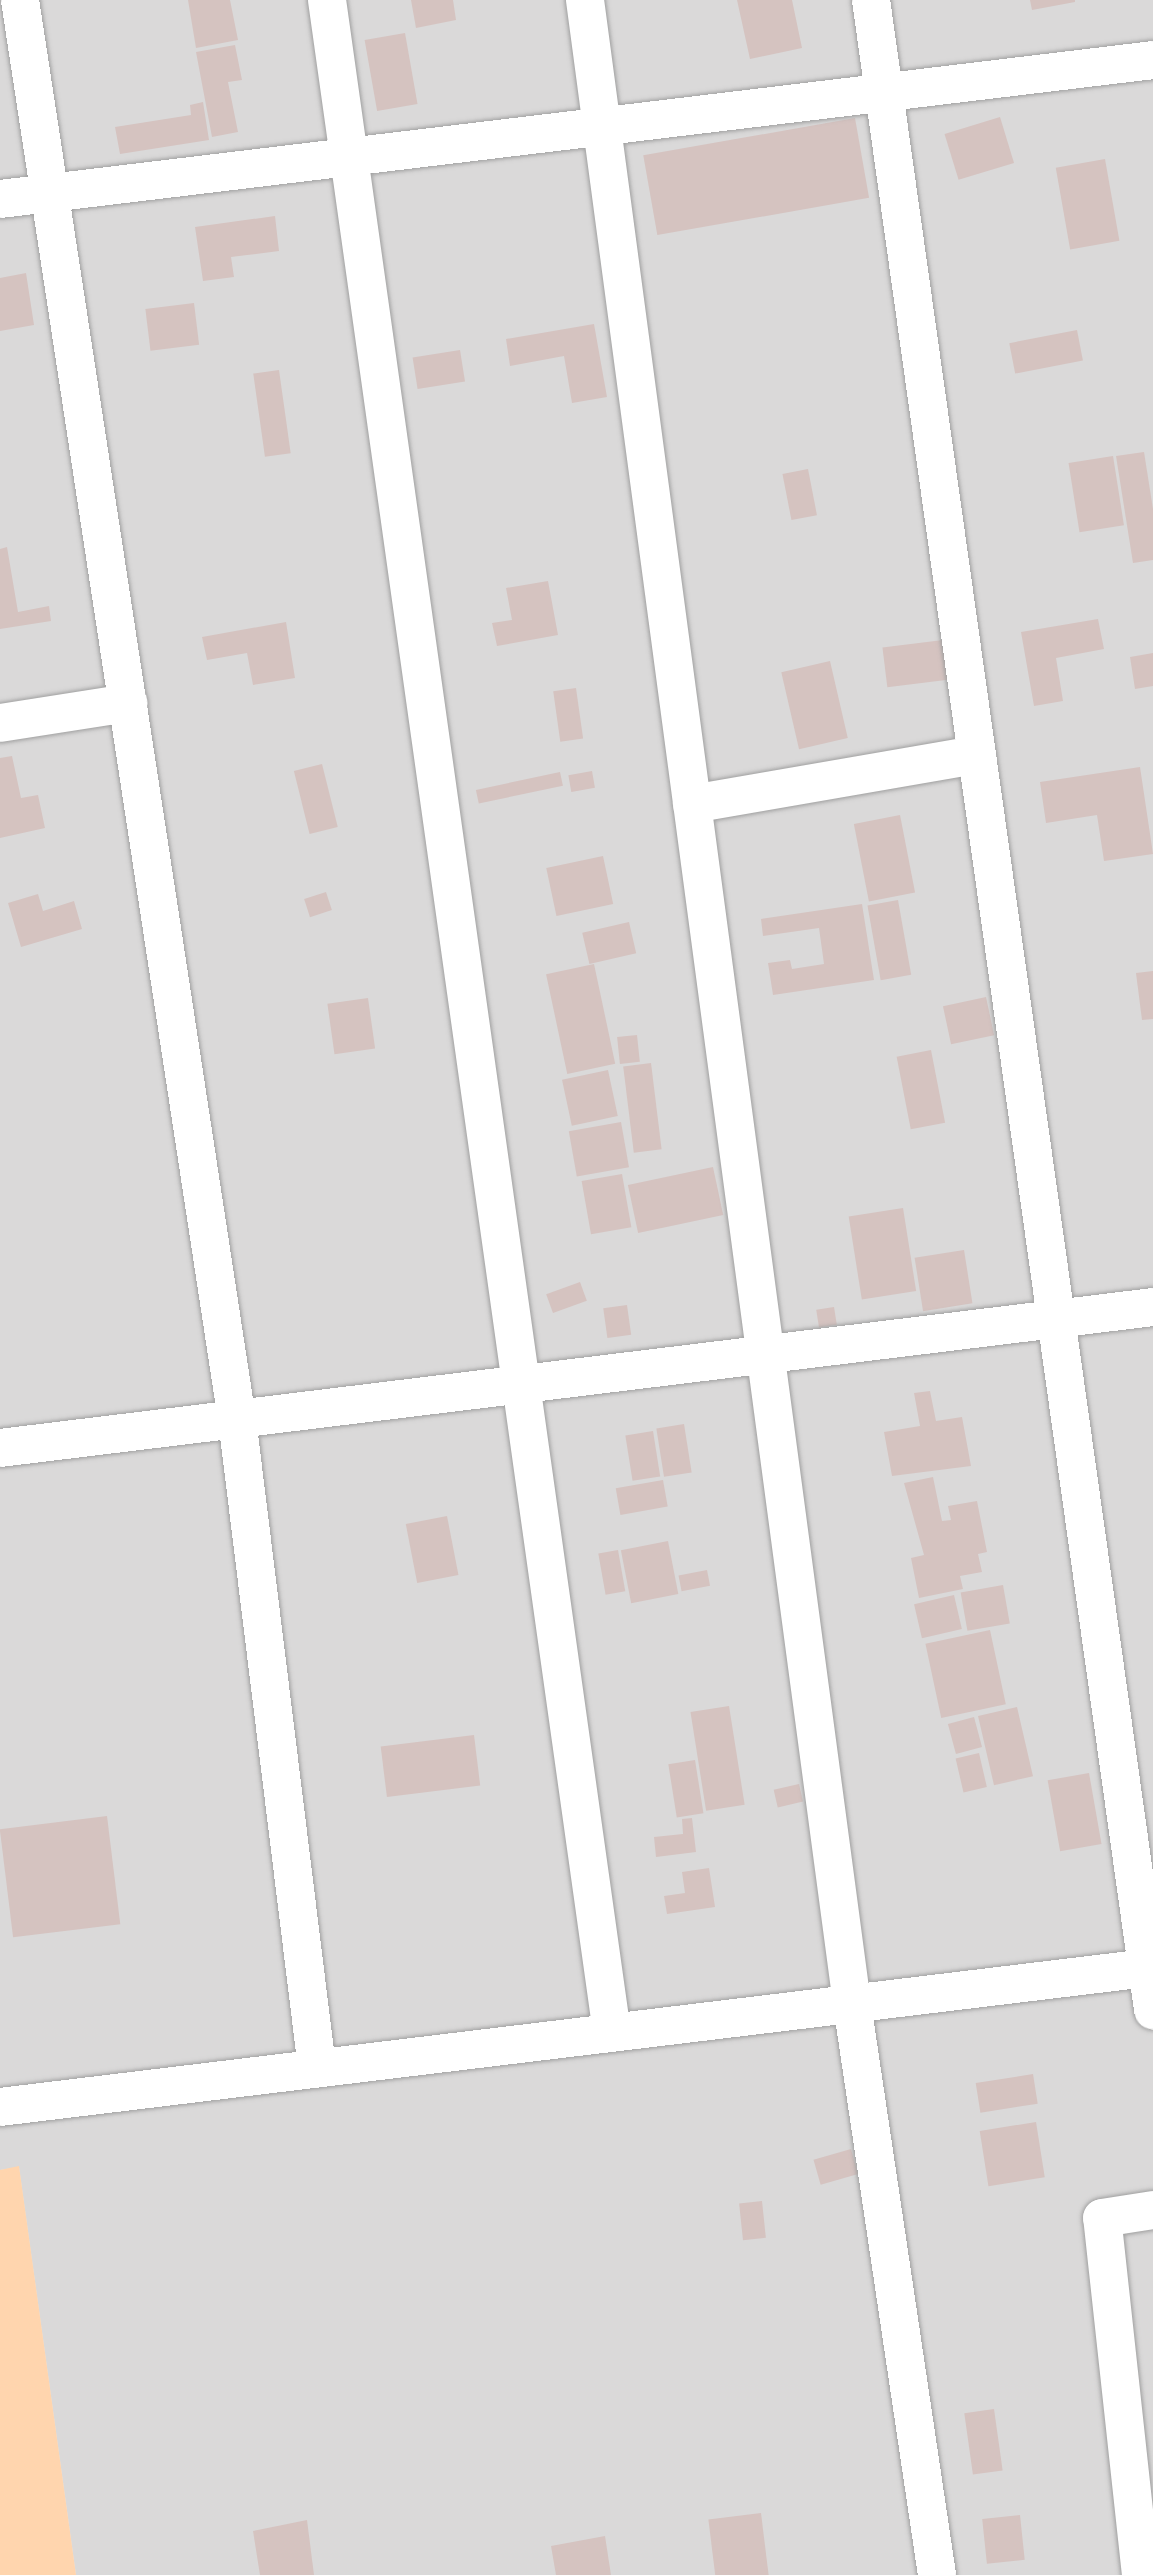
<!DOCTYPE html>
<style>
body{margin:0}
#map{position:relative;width:1153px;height:2575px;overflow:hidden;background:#eee5e0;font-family:Ubuntu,sans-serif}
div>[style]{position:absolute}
.residential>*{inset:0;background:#dad9d9}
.sand>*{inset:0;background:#ffd5ae}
.building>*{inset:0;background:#d5c3c0;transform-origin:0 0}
.roads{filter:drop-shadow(0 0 2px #a0a0a0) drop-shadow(0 0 2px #a0a0a0)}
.street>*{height:38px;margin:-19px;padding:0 19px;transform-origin:19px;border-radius:19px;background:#fff}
span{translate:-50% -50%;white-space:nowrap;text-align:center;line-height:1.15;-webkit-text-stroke:8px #fff;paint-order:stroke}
</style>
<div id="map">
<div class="residential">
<i style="clip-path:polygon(0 0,1153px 0,1153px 2575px,76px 2575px,19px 2167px,0 2170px)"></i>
</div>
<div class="sand">
<i style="clip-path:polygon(19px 2166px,76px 2575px,0 2575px,0 2170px)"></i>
</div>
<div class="building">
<i style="clip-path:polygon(188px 0,230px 0,238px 40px,196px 48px)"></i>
<i style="clip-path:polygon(411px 0,453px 0,456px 20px,416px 28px)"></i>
<i style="clip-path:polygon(737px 0,792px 0,802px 48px,750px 59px)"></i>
<i style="clip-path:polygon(1030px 0,1075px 0,1075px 2px,1032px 10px)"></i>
<i style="left:405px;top:33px;width:72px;height:41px;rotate:80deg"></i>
<i style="clip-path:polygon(235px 45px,242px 80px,228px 82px,238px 132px,212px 137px,196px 52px)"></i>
<i style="clip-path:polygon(203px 102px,209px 140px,120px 154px,115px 127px,191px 115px,190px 105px)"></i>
<i style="left:1000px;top:117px;width:48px;height:58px;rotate:73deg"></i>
<i style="left:855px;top:118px;width:81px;height:215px;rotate:80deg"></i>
<i style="left:1105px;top:159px;width:83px;height:50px;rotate:80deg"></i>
<i style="clip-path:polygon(275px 216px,279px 251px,231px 257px,234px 277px,203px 281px,195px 227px)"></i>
<i style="clip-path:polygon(26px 273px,34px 325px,0 331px,0 278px)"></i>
<i style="left:194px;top:303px;width:42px;height:49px;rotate:83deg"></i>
<i style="clip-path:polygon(594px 324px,607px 397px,572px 403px,564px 356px,510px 366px,506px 339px)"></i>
<i style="left:1077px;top:330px;width:31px;height:69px;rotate:79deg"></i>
<i style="left:460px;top:350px;width:32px;height:48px;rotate:81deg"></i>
<i style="left:279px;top:370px;width:84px;height:26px;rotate:82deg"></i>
<i style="clip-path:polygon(1144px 452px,1153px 509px,1153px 560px,1133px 563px,1116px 456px)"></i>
<i style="left:1113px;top:456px;width:70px;height:45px;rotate:81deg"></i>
<i style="left:808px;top:469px;width:47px;height:26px;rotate:79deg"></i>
<i style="clip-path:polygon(7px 547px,18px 612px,49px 606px,51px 621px,0 629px,0 549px)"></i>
<i style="clip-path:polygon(548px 581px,558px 635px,497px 646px,492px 623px,512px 620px,506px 588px)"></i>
<i style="clip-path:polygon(1098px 619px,1104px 649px,1056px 658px,1063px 701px,1034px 706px,1021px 632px)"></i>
<i style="clip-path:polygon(286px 622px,295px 678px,253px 685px,247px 653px,207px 660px,202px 637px)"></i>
<i style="left:943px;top:640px;width:40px;height:61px;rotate:83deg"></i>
<i style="clip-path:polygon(1153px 653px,1153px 686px,1135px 689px,1130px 657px)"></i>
<i style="left:830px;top:661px;width:79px;height:50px;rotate:77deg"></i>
<i style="left:576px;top:688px;width:51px;height:23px;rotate:82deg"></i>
<i style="clip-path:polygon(12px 756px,21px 798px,38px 795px,45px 828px,0 838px,0 758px)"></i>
<i style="left:322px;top:764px;width:65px;height:29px;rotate:76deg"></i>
<i style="clip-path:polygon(1140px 767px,1153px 854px,1104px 861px,1097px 815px,1046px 823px,1040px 782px)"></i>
<i style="left:592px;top:771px;width:17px;height:24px;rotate:80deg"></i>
<i style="left:560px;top:772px;width:14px;height:86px;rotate:78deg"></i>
<i style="left:900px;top:815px;width:79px;height:47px;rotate:79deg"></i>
<i style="left:603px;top:856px;width:49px;height:58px;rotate:78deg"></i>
<i style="left:326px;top:892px;width:19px;height:23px;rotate:72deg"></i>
<i style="clip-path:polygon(38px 894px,43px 911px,74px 901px,82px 929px,21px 947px,8px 903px)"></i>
<i style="left:898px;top:900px;width:76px;height:31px;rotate:80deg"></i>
<i style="clip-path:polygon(862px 904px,874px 980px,773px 995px,768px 963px,790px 960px,792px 969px,824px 964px,819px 928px,763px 936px,761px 919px)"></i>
<i style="left:629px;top:922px;width:32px;height:48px;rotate:77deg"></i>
<i style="left:594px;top:964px;width:102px;height:49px;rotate:78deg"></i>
<i style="clip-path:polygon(1153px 971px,1153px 1019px,1142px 1020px,1136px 973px)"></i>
<i style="left:986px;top:997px;width:39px;height:44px;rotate:78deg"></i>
<i style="left:368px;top:998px;width:51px;height:41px;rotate:82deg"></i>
<i style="left:637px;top:1035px;width:27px;height:20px;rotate:84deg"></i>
<i style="left:931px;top:1050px;width:74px;height:35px;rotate:79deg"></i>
<i style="left:651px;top:1063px;width:87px;height:28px;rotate:83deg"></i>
<i style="left:608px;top:1070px;width:47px;height:47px;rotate:78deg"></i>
<i style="left:621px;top:1122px;width:46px;height:53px;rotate:80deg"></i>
<i style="left:713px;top:1167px;width:49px;height:87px;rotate:78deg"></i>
<i style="left:622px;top:1174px;width:54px;height:41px;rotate:80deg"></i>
<i style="left:903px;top:1208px;width:84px;height:55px;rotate:81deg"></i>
<i style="left:964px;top:1250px;width:54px;height:50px;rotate:81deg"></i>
<i style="left:580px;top:1282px;width:20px;height:36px;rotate:70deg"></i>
<i style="left:627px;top:1305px;width:30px;height:24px;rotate:82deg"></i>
<i style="left:834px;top:1307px;width:18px;height:18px;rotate:81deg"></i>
<i style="clip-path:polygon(930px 1391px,936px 1421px,962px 1417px,971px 1466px,892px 1476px,884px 1432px,920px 1426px,914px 1393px)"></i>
<i style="left:684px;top:1424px;width:49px;height:28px;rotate:81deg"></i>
<i style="left:653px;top:1431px;width:46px;height:28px;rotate:81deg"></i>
<i style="clip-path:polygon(933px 1477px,942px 1521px,951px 1520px,948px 1506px,977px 1501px,987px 1552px,978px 1554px,982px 1572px,960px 1576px,963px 1589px,919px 1598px,911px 1558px,924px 1555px,904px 1483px)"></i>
<i style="left:663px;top:1480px;width:27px;height:48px;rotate:80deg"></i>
<i style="left:447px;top:1516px;width:60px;height:42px;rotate:79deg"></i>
<i style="left:668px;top:1541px;width:54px;height:48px;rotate:79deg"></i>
<i style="left:618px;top:1550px;width:42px;height:20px;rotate:80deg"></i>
<i style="left:707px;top:1570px;width:16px;height:29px;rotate:79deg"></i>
<i style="left:1003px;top:1585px;width:39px;height:43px;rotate:80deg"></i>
<i style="left:954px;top:1595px;width:35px;height:41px;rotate:77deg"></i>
<i style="left:990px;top:1630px;width:76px;height:66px;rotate:78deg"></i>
<i style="left:729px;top:1706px;width:100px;height:39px;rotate:81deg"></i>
<i style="left:1017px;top:1707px;width:71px;height:40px;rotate:77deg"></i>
<i style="left:974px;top:1717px;width:31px;height:27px;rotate:75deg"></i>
<i style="left:474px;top:1735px;width:51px;height:94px;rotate:83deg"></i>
<i style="left:979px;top:1753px;width:35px;height:24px;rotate:77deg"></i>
<i style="left:695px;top:1760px;width:54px;height:27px;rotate:81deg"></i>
<i style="left:1089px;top:1773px;width:72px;height:42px;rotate:80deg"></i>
<i style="left:799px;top:1784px;width:18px;height:26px;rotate:77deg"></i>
<i style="left:107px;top:1816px;width:109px;height:108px;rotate:83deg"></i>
<i style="clip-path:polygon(692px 1818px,696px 1852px,656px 1857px,654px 1837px,683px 1834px,682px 1819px)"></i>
<i style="clip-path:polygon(709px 1868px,715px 1907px,667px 1914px,664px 1896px,685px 1893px,682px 1872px)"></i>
<i style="left:1033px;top:2074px;width:30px;height:58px;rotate:81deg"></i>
<i style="left:1036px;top:2122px;width:56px;height:57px;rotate:81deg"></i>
<i style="left:851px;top:2149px;width:26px;height:39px;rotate:74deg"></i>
<i style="left:762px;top:2201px;width:37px;height:23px;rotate:84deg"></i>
<i style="left:994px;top:2409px;width:62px;height:30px;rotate:82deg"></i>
<i style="left:761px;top:2513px;width:63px;height:53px;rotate:83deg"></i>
<i style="left:1020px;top:2515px;width:45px;height:38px;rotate:84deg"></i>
<i style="clip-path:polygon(307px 2520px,314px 2575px,260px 2575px,253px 2531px)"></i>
<i style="clip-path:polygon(605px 2536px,611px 2575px,556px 2575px,551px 2546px)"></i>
</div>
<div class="roads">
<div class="street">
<i style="left:20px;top:0;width:1435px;rotate:81.31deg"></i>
<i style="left:237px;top:1419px;width:654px;rotate:82.97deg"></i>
<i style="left:327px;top:0;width:2052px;rotate:82.02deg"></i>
<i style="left:585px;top:0;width:2022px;rotate:82.41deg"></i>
<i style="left:852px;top:2004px;width:577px;rotate:81.53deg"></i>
<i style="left:871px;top:0;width:2030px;rotate:82.01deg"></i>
<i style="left:0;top:199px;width:1161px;rotate:-6.87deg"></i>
<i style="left:0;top:723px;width:130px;rotate:-8.9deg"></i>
<i style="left:692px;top:804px;width:289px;rotate:-9.8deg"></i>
<i style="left:0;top:1448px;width:1162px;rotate:-6.97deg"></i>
<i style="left:0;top:2107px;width:1155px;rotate:-6.91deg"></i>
<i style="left:1141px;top:2575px;width:359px;rotate:-96.2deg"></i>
<i style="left:1102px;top:2218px;width:52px;rotate:-8.9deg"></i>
</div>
</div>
</div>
